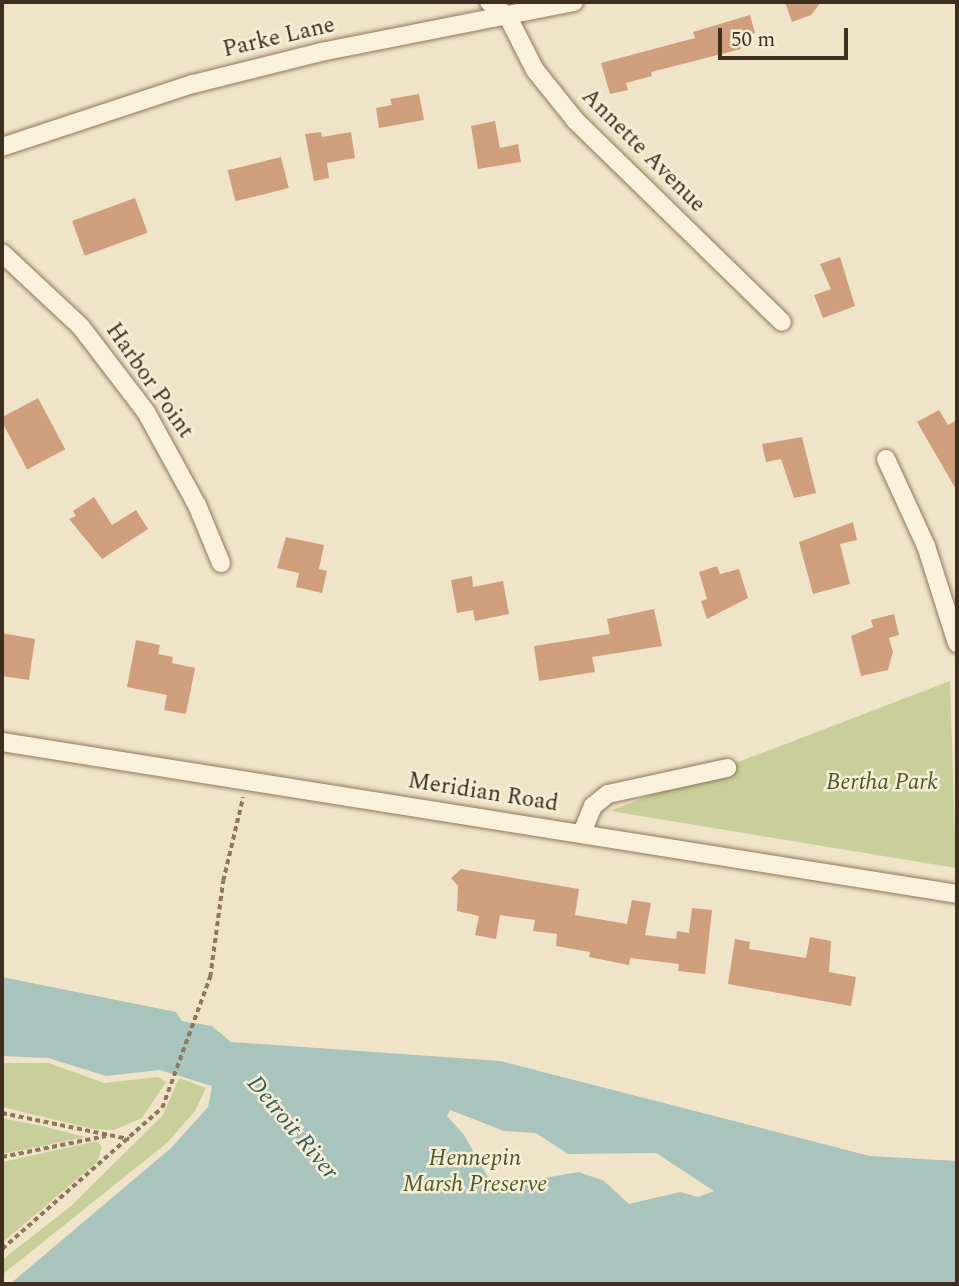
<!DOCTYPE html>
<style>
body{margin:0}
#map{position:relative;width:959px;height:1286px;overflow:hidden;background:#f0e4c8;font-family:Spectral,serif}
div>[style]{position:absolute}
.green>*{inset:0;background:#c9cf9b}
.water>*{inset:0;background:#a9c4bc}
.building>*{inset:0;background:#cf9f7d;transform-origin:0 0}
.path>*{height:3.5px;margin-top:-1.75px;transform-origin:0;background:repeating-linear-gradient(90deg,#8d765c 0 5px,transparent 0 8.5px)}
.roads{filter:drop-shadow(0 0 2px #8d765c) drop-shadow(0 0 2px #8d765c)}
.minor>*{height:18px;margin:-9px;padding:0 9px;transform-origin:9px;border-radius:9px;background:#faf1dc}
span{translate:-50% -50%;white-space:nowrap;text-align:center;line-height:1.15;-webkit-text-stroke:5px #f7eed8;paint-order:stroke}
.street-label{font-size:23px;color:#3d2e20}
.park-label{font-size:23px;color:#4d5a26;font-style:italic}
.water-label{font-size:24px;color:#2f5d5a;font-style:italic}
.frame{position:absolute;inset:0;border:4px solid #3d2e20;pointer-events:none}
.scale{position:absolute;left:718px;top:28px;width:130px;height:32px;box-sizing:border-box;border:4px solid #3d2e20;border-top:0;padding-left:9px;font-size:21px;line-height:24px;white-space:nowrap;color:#3d2e20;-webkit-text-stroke:5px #f7eed8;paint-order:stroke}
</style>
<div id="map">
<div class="green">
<i style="clip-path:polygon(950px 681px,956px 868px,610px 811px)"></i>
<i style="clip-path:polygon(2px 1063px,49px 1063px,104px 1083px,158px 1077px,166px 1082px,142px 1118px,114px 1130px,93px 1129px,2px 1107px)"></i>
<i style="clip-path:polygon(179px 1078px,206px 1088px,195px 1111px,167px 1143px,2px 1275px,2px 1260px,71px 1206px,163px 1115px)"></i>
<i style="clip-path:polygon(2px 1118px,42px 1126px,86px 1137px,2px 1154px)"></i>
<i style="clip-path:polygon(97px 1141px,102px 1147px,97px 1162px,2px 1243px,2px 1162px)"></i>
</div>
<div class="water">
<i style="clip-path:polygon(evenodd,2px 977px,176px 1012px,182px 1021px,212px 1026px,231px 1042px,500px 1061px,870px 1156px,957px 1161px,957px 1284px,10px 1284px,171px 1148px,208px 1107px,212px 1086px,160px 1070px,106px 1076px,48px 1058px,2px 1056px,2px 977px,450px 1110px,504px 1131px,536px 1133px,568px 1154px,656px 1153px,714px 1191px,698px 1197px,680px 1192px,629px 1204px,604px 1181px,579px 1172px,509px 1184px,489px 1179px,464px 1135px,447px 1116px,450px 1110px)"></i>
</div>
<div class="building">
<i style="clip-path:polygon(785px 2px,821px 2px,811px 15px,792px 22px)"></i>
<i style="clip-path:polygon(750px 15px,755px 33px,738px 39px,741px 49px,651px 72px,652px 76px,626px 83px,628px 90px,610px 94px,601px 63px,695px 38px,693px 32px)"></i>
<i style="clip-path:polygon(419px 94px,424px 120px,379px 128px,376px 108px,392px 105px,390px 99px)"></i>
<i style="clip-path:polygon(495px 121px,500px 148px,518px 144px,521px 162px,478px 169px,471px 126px)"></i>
<i style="clip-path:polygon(321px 132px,322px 137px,351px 132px,355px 158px,327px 163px,329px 178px,314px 181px,305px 134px)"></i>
<i style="left:281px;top:157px;width:32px;height:55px;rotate:76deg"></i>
<i style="left:135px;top:198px;width:37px;height:67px;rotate:70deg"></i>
<i style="clip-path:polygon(840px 257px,855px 306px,823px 318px,814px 295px,831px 289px,820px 264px)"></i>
<i style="left:38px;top:398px;width:58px;height:43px;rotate:62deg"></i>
<i style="clip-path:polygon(939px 410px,948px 425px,957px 420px,957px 491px,917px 422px)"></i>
<i style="clip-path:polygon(802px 437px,816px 493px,794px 498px,781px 459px,766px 462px,762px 444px)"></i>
<i style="clip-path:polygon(94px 497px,112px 525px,136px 510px,148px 529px,102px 559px,69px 519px,76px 516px,73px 511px)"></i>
<i style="clip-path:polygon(853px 522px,857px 540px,840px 544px,850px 584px,813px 594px,799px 542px)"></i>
<i style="clip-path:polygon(286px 537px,324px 545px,319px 569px,327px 571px,322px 593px,296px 587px,299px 573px,277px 568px)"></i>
<i style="clip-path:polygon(717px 566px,720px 574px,739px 569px,748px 598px,707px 619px,701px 601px,707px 599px,699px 572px)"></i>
<i style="clip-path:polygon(472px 576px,473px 587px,503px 581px,509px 614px,475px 621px,473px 610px,457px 613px,451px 580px)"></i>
<i style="clip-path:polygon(654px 609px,662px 646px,592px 657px,595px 672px,539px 681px,534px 646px,610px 634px,607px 619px)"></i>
<i style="clip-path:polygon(894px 614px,899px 635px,889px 638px,893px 652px,888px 670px,861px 676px,851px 636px,873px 627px,871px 620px)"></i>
<i style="clip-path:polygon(2px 633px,35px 639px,29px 680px,2px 676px)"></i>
<i style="clip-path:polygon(136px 640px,160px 645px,158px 654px,173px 657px,172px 663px,195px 668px,186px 714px,164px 710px,167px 695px,127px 687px)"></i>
<i style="clip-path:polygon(461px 869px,579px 889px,575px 915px,627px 924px,632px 900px,651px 903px,645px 935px,676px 939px,677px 931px,689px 933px,692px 908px,712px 910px,705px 974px,678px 971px,679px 964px,630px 958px,629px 965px,589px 957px,590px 952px,556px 946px,557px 934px,533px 931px,535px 920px,500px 915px,496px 939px,475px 935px,479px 916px,457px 911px,458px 886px,451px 878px)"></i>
<i style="clip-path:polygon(810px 937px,831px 941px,829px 972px,856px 977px,851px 1006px,728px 984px,735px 939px,750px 942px,749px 949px,806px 958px)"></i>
</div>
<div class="path">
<i style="left:2px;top:1113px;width:130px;rotate:11.6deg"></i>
<i style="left:2px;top:1157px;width:106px;rotate:-11.4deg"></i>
<i style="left:2px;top:1249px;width:213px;rotate:-41.4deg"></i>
<i style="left:162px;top:1108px;width:140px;rotate:-69.9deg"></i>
<i style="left:210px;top:977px;width:97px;rotate:-82.3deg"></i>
<i style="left:223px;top:881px;width:86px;rotate:-76.6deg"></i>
</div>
<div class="roads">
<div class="minor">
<i style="left:489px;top:2px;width:24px;rotate:38deg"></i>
<i style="left:508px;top:17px;width:59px;rotate:63deg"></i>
<i style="left:535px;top:70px;width:64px;rotate:51.3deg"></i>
<i style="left:575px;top:120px;width:289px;rotate:44.3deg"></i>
<i style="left:2px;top:147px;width:201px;rotate:-18.3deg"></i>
<i style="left:193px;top:84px;width:132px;rotate:-14deg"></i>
<i style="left:321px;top:52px;width:258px;rotate:-11.2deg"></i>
<i style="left:2px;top:253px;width:108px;rotate:43.1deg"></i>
<i style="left:81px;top:327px;width:107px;rotate:52.6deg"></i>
<i style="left:146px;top:412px;width:106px;rotate:61.3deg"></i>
<i style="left:197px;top:505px;width:63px;rotate:67.5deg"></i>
<i style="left:886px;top:459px;width:96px;rotate:65.3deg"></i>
<i style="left:926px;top:546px;width:102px;rotate:72.3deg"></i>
<i style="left:2px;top:742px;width:967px;rotate:9.04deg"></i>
<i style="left:582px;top:833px;width:29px;rotate:-68deg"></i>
<i style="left:593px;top:806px;width:19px;rotate:-39deg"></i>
<i style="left:608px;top:794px;width:122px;rotate:-12.3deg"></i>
</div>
</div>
<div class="street-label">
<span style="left:279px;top:38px;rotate:-13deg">Parke Lane</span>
<span style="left:643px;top:151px;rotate:45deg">Annette Avenue</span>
<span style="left:149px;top:381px;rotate:55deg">Harbor Point</span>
<span style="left:483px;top:793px;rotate:9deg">Meridian Road</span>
</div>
<div class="park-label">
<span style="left:882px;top:783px">Bertha Park</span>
<span style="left:475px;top:1172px">Hennepin<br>Marsh Preserve</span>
</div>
<div class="water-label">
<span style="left:292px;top:1128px;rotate:50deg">Detroit River</span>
</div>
<div class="frame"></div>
<div class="scale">50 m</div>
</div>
